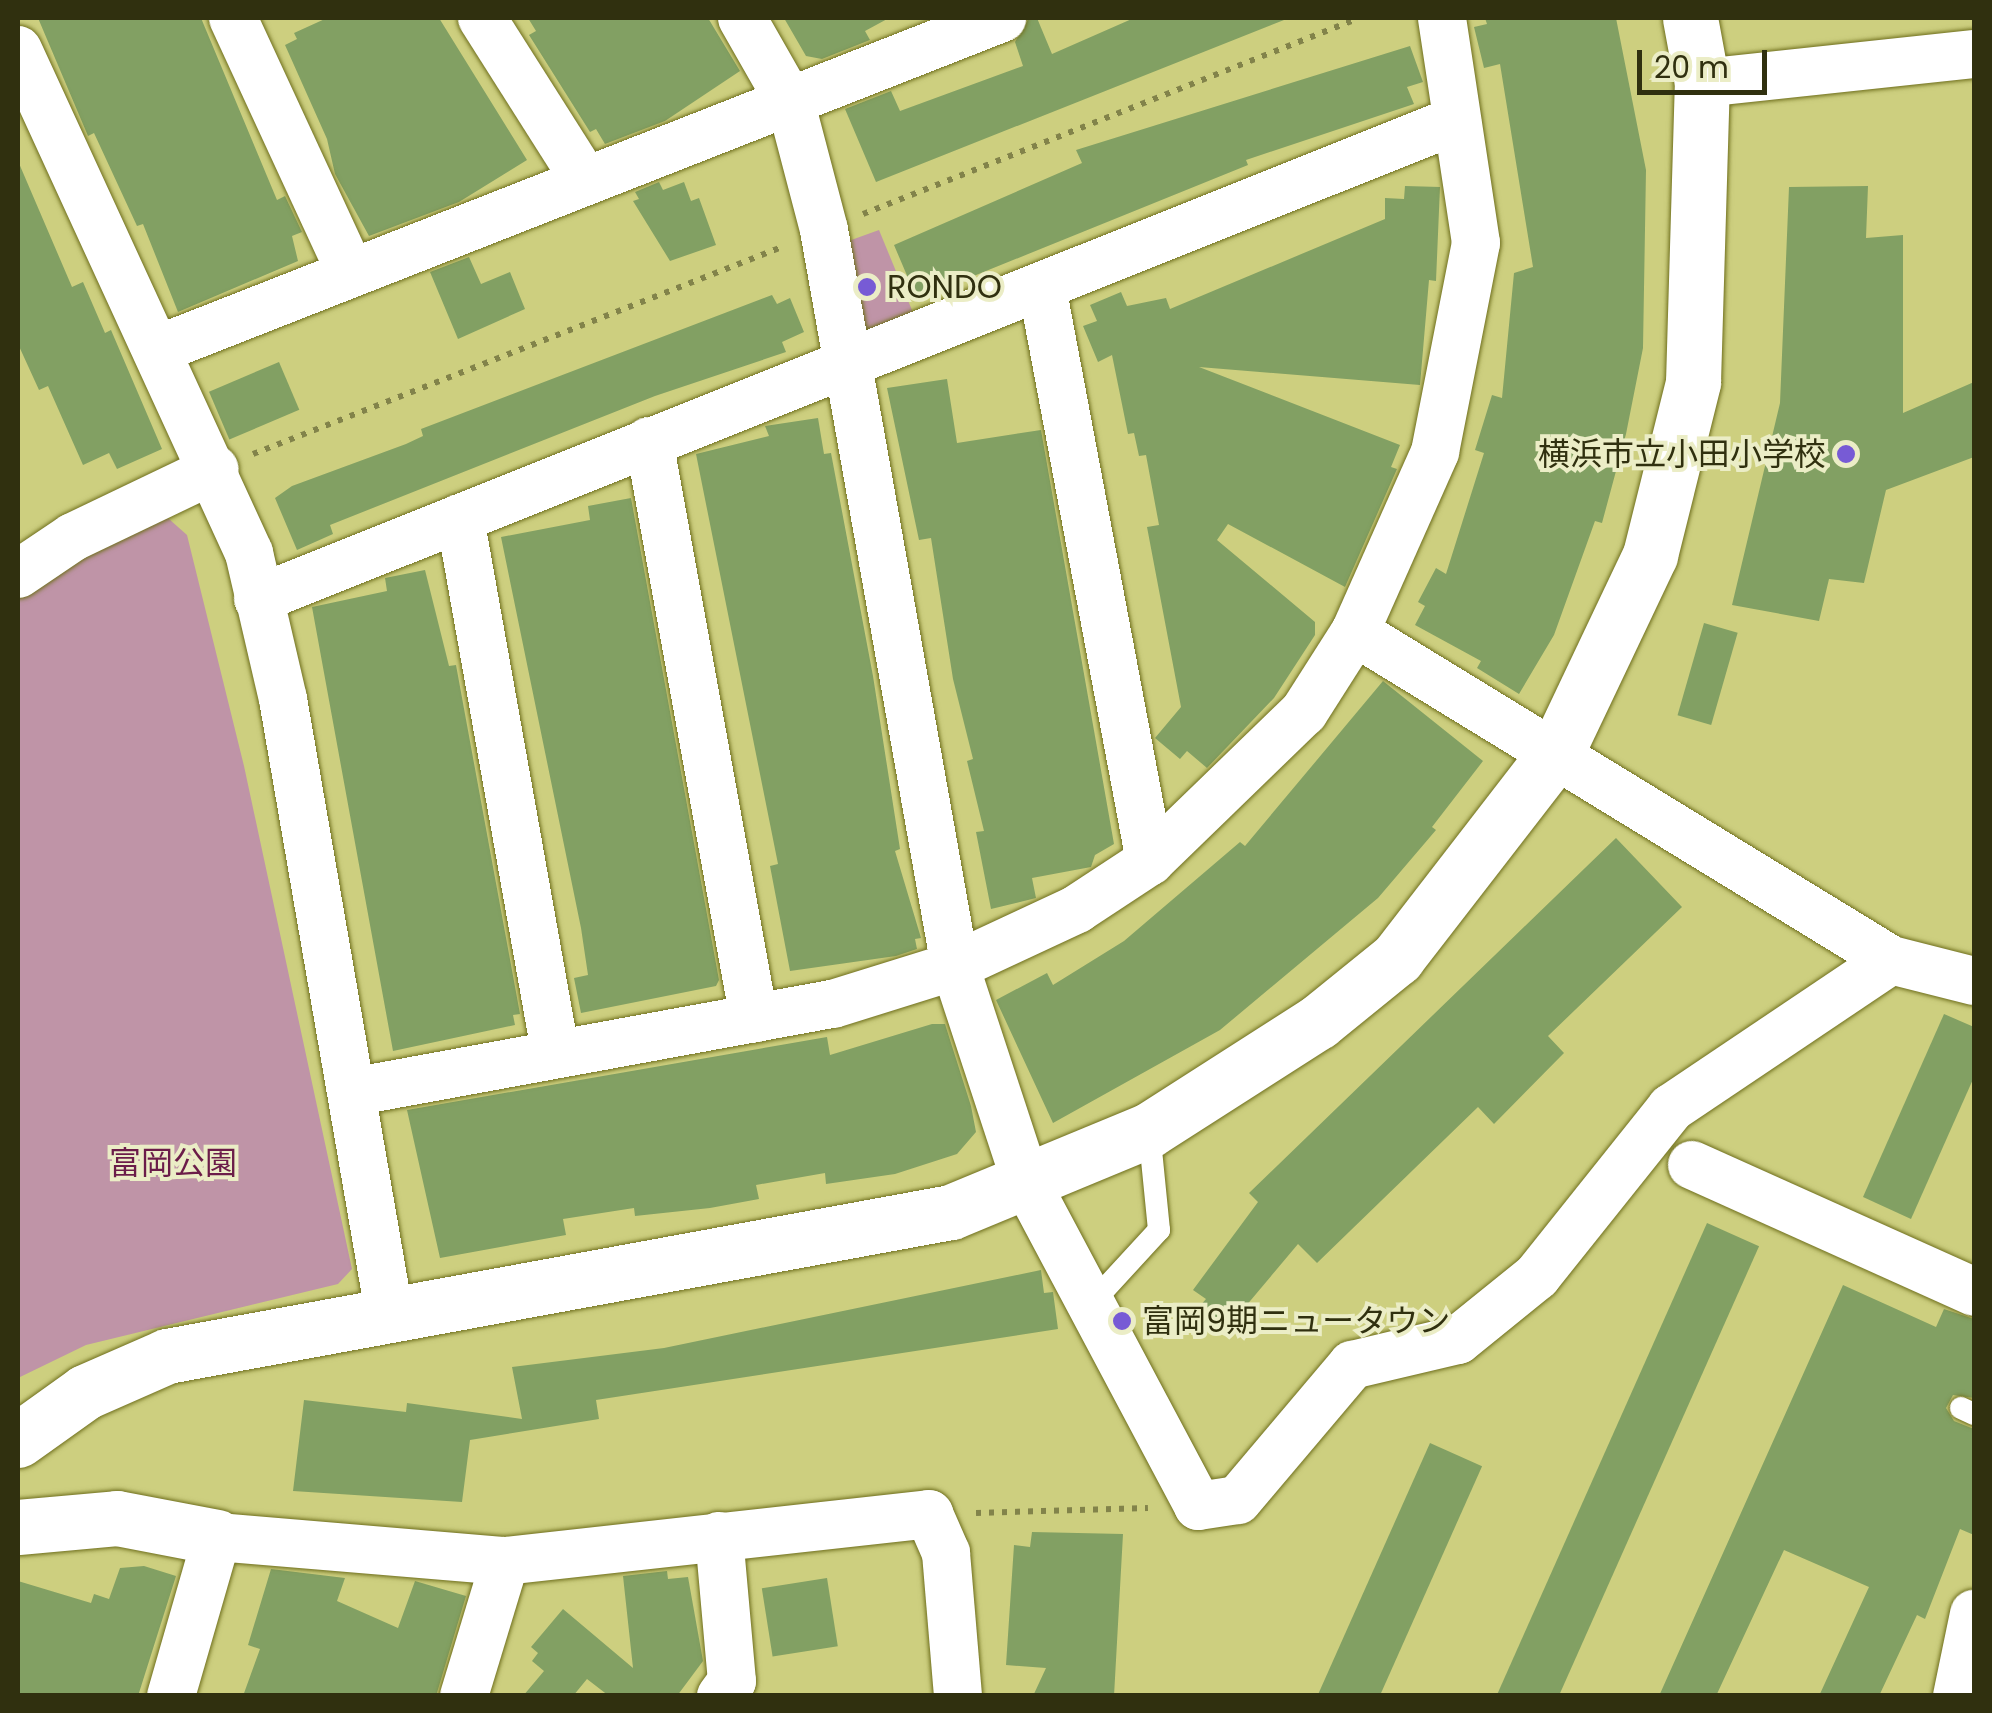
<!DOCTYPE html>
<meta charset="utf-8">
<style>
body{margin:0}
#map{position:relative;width:1992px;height:1713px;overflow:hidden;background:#cdcf7f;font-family:Poppins,"Noto Sans JP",sans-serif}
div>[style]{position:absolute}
.green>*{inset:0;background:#bf94a7}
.building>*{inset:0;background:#82a063;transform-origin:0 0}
.path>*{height:6px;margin-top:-3px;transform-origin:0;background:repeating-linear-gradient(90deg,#82834a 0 5px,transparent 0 13px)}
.roads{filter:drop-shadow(0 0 2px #6f6f1d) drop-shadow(0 0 2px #6f6f1d)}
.lane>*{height:22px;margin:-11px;padding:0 11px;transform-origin:11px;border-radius:11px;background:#fff}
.street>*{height:48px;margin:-24px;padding:0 24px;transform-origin:24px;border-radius:24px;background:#fff}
.secondary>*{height:55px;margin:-27.5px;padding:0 27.5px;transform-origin:27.5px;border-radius:27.5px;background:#fff}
.dots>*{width:28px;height:28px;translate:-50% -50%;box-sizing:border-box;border:5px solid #ebedc6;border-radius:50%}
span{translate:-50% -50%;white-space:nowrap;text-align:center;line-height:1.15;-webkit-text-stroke:8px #ebedc6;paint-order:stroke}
.poi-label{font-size:32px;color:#30300f}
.left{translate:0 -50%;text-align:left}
.right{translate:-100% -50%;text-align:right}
.park-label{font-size:32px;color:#6b1c49}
.frame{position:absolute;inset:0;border:20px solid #30300f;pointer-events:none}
.scale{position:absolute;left:1637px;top:50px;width:130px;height:45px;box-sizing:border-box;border:5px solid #30300f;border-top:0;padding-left:12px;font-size:30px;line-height:35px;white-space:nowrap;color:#30300f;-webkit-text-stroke:8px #ebedc6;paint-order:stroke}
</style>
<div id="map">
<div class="green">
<i style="clip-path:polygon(879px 230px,914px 315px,865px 335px,843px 243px)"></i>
<i style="clip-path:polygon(160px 511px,187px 535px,244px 766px,352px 1269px,338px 1284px,86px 1345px,18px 1378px,18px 596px)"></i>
</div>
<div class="building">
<i style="clip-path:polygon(38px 18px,201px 18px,277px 200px,285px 196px,302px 232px,292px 236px,298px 261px,178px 312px,143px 224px,137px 226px,94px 133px,88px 136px)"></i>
<i style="clip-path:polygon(327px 18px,439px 18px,527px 160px,459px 202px,369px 236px,335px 174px,327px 139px,285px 45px,297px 39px,294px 33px)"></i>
<i style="clip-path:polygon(528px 18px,708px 18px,740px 71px,665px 121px,605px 144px,596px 129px,590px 132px,529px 35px,536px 31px)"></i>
<i style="clip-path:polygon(784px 18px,889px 18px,865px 31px,870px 40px,822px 59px,806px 56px)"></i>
<i style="clip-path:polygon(1029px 18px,1037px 18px,1052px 54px,1134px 18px,1284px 20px,876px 182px,845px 109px,891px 91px,900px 111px,1023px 66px,1015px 42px)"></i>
<i style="clip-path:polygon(1485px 18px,1616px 18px,1646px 170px,1643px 348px,1626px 434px,1602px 523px,1595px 521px,1554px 635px,1519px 694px,1477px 668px,1481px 661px,1415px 625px,1425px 606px,1418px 602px,1436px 568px,1446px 574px,1484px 453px,1475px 450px,1492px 395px,1502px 398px,1514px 273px,1533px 267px,1500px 64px,1484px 68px,1474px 27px,1487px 24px)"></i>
<i style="clip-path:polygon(1410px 46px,1423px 82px,1407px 87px,1414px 104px,1246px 160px,1248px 165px,917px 299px,894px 245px,1082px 163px,1076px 150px)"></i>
<i style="clip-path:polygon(18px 161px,72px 287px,83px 282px,105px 333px,111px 330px,162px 449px,117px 469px,109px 453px,83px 465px,48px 386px,39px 390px,18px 344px)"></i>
<i style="clip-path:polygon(659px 182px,663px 190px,684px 182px,691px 201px,699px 198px,716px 245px,670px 261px,633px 201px,639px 199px,635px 192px)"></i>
<i style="clip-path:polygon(1405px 186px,1440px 187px,1436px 281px,1429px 280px,1420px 385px,1199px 367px,1400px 445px,1391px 467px,1397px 469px,1345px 587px,1228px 524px,1217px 540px,1315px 622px,1315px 635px,1274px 698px,1207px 768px,1187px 751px,1180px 759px,1155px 738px,1181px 707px,1147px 527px,1159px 525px,1146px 455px,1139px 456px,1134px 433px,1128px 434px,1112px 355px,1098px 362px,1083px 326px,1097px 321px,1090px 305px,1121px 292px,1127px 306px,1166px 298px,1170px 309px,1385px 219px,1385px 198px,1404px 199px)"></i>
<i style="clip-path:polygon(1868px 186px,1866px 238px,1903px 235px,1903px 413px,1974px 382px,1974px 457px,1886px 490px,1864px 583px,1829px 579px,1819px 621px,1732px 605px,1780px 403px,1789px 187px)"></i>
<i style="clip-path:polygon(469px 257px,481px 284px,510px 272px,525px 309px,458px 339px,430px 272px)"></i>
<i style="clip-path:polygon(772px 295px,777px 304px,790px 298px,804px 332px,782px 342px,786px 352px,655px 396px,330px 525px,333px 534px,297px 550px,275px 498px,292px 486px,406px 444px,423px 436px,421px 429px)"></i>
<i style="left:279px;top:362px;width:52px;height:76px;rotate:67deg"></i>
<i style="clip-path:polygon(947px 379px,957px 443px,1041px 430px,1114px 844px,1095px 855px,1091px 867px,1032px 878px,1036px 898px,991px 909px,976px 832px,984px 831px,967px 761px,973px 759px,953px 679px,931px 538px,919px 540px,887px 388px)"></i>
<i style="clip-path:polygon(818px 418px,824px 454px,831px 453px,873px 676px,900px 849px,895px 851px,921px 938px,915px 939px,917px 949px,896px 956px,790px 971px,770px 866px,778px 864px,696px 454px,769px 436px,765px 426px)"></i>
<i style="clip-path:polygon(631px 498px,719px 980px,716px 986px,581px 1013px,574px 978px,588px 975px,581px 928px,501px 537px,590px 520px,588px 506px)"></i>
<i style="clip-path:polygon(425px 570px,449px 666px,456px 665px,520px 1014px,513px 1015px,515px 1025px,393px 1051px,312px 607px,387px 591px,385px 578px)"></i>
<i style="left:1704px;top:623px;width:35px;height:96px;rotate:16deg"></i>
<i style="clip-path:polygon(1383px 681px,1483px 761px,1432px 827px,1436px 830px,1378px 898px,1220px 1030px,1053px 1123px,996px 1000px,1047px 973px,1053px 985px,1124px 941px,1240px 842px,1245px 846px)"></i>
<i style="clip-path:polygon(1616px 838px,1682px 907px,1548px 1036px,1564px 1053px,1494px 1124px,1478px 1107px,1317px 1263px,1298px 1244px,1224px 1332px,1199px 1307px,1206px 1299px,1193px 1290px,1258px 1202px,1249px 1193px)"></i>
<i style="clip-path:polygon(1944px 1014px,1974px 1027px,1974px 1077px,1911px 1219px,1863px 1197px)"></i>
<i style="clip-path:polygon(932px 1024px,945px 1024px,971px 1106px,976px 1132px,957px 1154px,895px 1174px,826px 1184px,825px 1173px,756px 1185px,759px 1199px,710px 1208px,635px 1216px,634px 1208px,563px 1219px,566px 1235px,440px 1258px,407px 1110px,827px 1037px,830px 1055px)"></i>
<i style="left:1707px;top:1223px;width:57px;height:519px;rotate:24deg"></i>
<i style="clip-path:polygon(1041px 1270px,1044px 1293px,1053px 1292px,1058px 1329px,596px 1400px,599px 1419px,470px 1440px,462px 1502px,293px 1491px,304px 1400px,406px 1412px,407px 1403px,522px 1419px,512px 1367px,664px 1348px)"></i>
<i style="clip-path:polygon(1843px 1285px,1936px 1327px,1944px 1309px,1974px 1319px,1974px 1398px,1953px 1395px,1946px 1408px,1954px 1421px,1974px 1429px,1974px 1535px,1960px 1529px,1925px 1619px,1917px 1615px,1879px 1696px,1819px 1696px,1869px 1587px,1784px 1550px,1716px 1696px,1659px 1696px)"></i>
<i style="left:1430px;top:1443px;width:57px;height:278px;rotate:24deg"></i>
<i style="clip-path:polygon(1032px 1532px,1123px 1534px,1114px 1696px,1033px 1696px,1046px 1668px,1006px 1665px,1014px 1545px,1030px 1547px)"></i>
<i style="clip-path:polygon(144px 1566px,176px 1576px,138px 1696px,18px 1696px,18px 1581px,91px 1603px,94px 1594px,109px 1599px,120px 1568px)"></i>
<i style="clip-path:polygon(271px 1569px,345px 1578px,337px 1601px,398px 1628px,415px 1581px,466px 1596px,436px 1696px,243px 1696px,260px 1649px,248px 1645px)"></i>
<i style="clip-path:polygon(667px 1571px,668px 1579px,688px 1577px,703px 1661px,677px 1696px,609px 1696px,587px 1679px,573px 1696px,523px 1696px,544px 1671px,532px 1661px,538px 1653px,531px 1647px,563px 1609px,633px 1668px,623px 1576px)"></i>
<i style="left:827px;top:1578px;width:69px;height:66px;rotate:81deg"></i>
</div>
<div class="path">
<i style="left:863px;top:214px;width:533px;rotate:-21.56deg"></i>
<i style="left:253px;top:454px;width:568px;rotate:-21.37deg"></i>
<i style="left:976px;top:1513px;width:172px;rotate:-1.7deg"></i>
</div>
<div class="roads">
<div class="lane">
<i style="left:1090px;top:1305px;width:102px;rotate:-47.4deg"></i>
<i style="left:1159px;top:1230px;width:100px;rotate:-95.7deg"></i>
<i style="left:1961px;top:1408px;width:14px;rotate:25deg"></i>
</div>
<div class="street">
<i style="left:233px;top:18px;width:281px;rotate:65.2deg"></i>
<i style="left:482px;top:18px;width:192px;rotate:57.6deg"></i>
<i style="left:742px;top:18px;width:99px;rotate:60.3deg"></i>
<i style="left:791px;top:104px;width:130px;rotate:75.3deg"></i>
<i style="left:824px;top:230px;width:748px;rotate:79.91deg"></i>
<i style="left:955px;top:966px;width:227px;rotate:71.8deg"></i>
<i style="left:1026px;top:1182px;width:367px;rotate:62deg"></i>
<i style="left:1198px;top:1506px;width:40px;rotate:-8.5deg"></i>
<i style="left:1238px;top:1500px;width:177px;rotate:-49.8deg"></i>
<i style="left:1352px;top:1365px;width:109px;rotate:-13.3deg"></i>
<i style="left:1458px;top:1340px;width:102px;rotate:-39deg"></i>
<i style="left:1537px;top:1276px;width:215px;rotate:-51.4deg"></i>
<i style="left:1671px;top:1108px;width:265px;rotate:-33.9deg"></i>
<i style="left:18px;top:50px;width:554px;rotate:65.33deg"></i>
<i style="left:249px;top:553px;width:150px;rotate:76.9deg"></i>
<i style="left:283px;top:699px;width:628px;rotate:80.19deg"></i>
<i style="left:1702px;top:83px;width:274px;rotate:-6.1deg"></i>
<i style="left:1042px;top:287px;width:584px;rotate:79.34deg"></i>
<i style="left:159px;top:349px;width:906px;rotate:-21.44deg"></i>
<i style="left:649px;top:441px;width:587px;rotate:79.7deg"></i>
<i style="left:460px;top:518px;width:541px;rotate:79.89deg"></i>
<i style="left:18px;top:574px;width:66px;rotate:-33.9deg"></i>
<i style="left:73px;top:537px;width:157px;rotate:-25.6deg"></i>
<i style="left:258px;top:599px;width:1291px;rotate:-21.78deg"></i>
<i style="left:1355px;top:632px;width:628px;rotate:31.46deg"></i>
<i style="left:1891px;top:960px;width:86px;rotate:14.2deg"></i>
<i style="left:352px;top:1092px;width:489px;rotate:-10.4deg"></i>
<i style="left:833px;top:1004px;width:128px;rotate:-17.3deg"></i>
<i style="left:955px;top:966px;width:135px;rotate:-25deg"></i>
<i style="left:1077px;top:909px;width:87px;rotate:-33.3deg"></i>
<i style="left:1150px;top:861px;width:214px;rotate:-44.1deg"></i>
<i style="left:1304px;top:712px;width:95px;rotate:-57.5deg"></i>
<i style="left:1355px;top:632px;width:197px;rotate:-66deg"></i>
<i style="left:1435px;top:452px;width:213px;rotate:-78.9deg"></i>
<i style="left:1476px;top:243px;width:228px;rotate:-98.6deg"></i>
<i style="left:1692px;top:1165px;width:309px;rotate:24.2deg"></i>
<i style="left:719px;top:1536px;width:146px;rotate:84.9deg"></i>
<i style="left:732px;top:1681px;width:19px;rotate:126deg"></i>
<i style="left:171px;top:1696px;width:166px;rotate:-73.9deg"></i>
<i style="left:217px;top:1537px;width:289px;rotate:4.8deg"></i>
<i style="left:505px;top:1561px;width:427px;rotate:-6.3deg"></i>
<i style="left:929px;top:1514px;width:43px;rotate:66.4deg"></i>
<i style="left:946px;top:1553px;width:144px;rotate:85.2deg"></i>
<i style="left:464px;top:1696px;width:141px;rotate:-73.1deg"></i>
<i style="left:1957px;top:1696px;width:84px;rotate:-78.3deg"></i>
</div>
<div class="secondary">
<i style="left:18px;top:1440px;width:82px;rotate:-35.6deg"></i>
<i style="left:85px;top:1392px;width:90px;rotate:-23.7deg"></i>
<i style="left:167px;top:1356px;width:797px;rotate:-10.41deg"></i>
<i style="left:951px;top:1212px;width:214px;rotate:-22.5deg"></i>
<i style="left:1149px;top:1130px;width:201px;rotate:-32.6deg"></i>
<i style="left:1318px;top:1022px;width:102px;rotate:-39deg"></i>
<i style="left:1397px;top:958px;width:262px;rotate:-52.3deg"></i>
<i style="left:1557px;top:751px;width:217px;rotate:-64.6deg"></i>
<i style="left:1650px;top:555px;width:178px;rotate:-76deg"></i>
<i style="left:1693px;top:382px;width:299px;rotate:-88.3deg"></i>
<i style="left:1702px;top:83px;width:66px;rotate:-100.5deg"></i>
<i style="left:18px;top:1527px;width:99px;rotate:-5.2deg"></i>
<i style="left:117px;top:1518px;width:102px;rotate:10.8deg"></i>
</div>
</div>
<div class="dots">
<i style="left:867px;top:287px;background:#775bd5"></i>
<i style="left:1846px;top:454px;background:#775bd5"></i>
<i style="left:1122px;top:1321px;background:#775bd5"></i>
</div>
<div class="poi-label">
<span class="left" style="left:887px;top:287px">RONDO</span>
<span class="right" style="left:1826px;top:454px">横浜市立小田小学校</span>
<span class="left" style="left:1142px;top:1321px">富岡9期ニュータウン</span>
</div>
<div class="park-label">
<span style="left:173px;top:1163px">富岡公園</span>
</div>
<div class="frame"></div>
<div class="scale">20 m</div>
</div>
